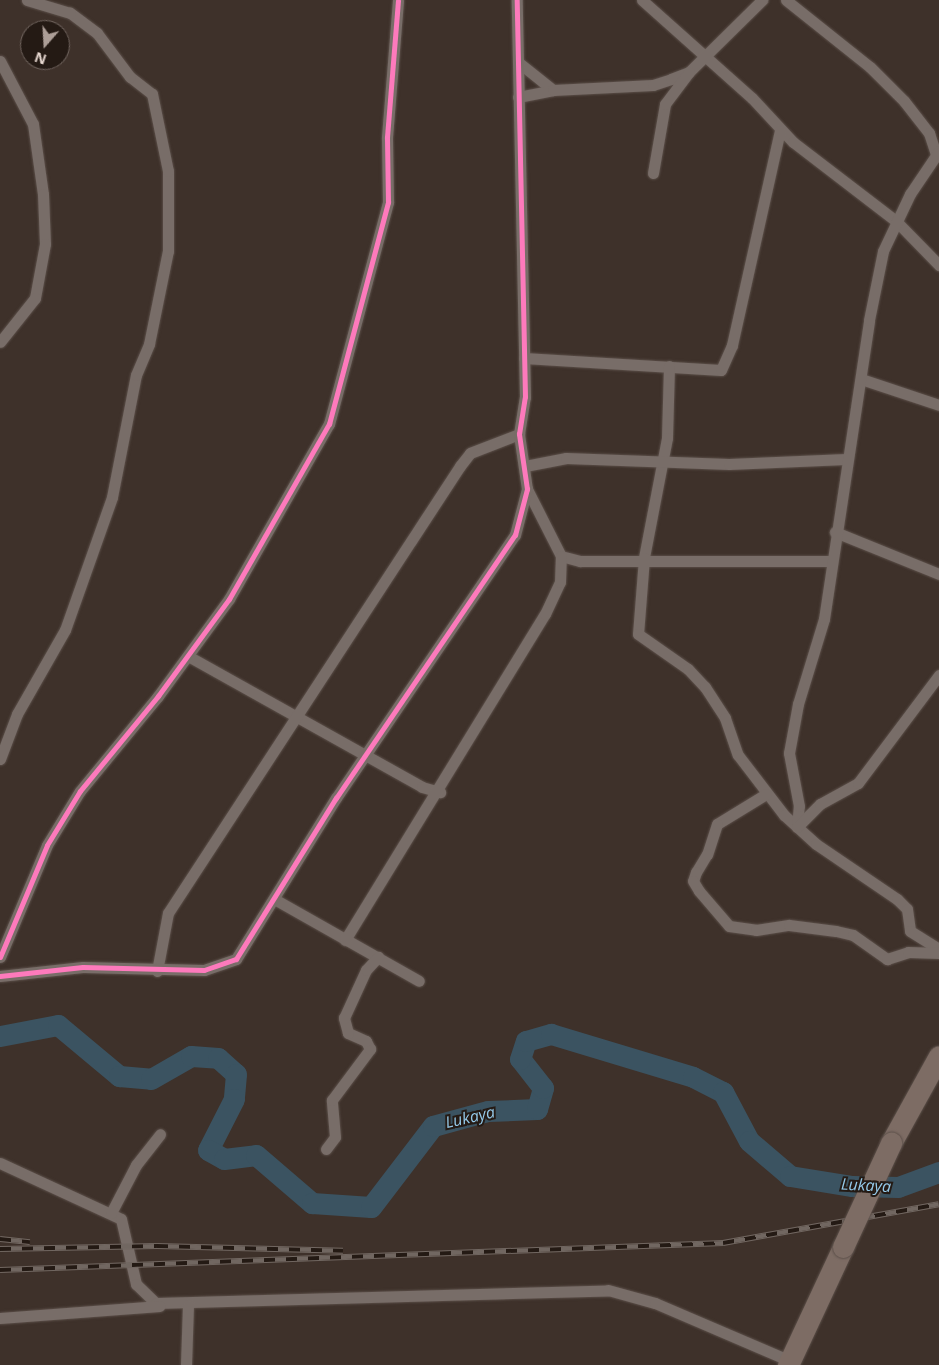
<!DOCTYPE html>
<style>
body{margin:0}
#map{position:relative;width:939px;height:1365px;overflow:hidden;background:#3e312a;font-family:"Open Sans",sans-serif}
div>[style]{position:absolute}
.river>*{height:21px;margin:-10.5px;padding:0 10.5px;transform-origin:10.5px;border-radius:10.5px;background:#3b5361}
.roads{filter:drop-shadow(0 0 1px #5b4f49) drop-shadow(0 0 1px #5b4f49)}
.street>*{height:11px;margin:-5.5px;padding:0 5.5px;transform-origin:5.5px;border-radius:5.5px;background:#786d68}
.highway>*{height:21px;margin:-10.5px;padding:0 10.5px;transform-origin:10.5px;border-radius:10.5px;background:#7d6c64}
.rail>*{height:5.5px;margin-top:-2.75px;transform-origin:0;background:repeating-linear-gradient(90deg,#241a14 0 11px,#716761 0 22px);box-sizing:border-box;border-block:1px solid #716761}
.bridges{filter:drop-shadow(0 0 1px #5b4f49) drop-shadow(0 0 1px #5b4f49)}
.highway-bridge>*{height:21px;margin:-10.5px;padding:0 10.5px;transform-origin:10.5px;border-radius:10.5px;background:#7d6c64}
.cycleway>*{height:5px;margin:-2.5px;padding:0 2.5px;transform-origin:2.5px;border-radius:2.5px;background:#fd7abc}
span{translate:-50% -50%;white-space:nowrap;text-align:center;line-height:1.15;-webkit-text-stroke:4px #241a14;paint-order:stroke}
.water-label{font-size:16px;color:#95caea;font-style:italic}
.north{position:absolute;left:20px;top:20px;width:50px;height:50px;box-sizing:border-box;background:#241a14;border:1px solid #726660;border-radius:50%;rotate:199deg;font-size:14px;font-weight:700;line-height:20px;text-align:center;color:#e8d9d1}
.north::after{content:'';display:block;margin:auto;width:18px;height:22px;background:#ac9e97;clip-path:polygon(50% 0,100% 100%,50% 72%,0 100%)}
</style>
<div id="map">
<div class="river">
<i style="left:0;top:1036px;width:59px;rotate:-10.7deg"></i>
<i style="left:58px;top:1025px;width:80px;rotate:39.9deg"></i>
<i style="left:119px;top:1076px;width:32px;rotate:5deg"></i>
<i style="left:151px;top:1079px;width:46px;rotate:-29.9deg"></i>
<i style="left:191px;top:1056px;width:27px;rotate:4deg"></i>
<i style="left:218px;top:1058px;width:24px;rotate:42deg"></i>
<i style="left:236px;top:1074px;width:25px;rotate:95deg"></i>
<i style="left:234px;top:1099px;width:57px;rotate:117deg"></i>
<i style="left:208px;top:1150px;width:18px;rotate:29deg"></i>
<i style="left:224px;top:1159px;width:32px;rotate:-7deg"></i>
<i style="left:256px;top:1155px;width:74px;rotate:40.6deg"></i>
<i style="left:312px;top:1203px;width:59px;rotate:3.9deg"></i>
<i style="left:371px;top:1207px;width:102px;rotate:-52.6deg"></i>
<i style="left:433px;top:1126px;width:57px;rotate:-15.3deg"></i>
<i style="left:488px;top:1111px;width:49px;rotate:-2.3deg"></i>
<i style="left:537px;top:1109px;width:22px;rotate:-74deg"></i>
<i style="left:543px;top:1088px;width:37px;rotate:-128deg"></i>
<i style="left:520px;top:1059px;width:19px;rotate:-72deg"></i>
<i style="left:526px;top:1041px;width:26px;rotate:-16deg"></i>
<i style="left:551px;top:1034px;width:148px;rotate:16.8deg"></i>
<i style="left:693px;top:1077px;width:34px;rotate:27deg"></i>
<i style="left:723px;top:1092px;width:55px;rotate:62deg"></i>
<i style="left:749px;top:1141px;width:54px;rotate:40.5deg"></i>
<i style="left:790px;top:1176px;width:63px;rotate:9.2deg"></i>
<i style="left:852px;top:1186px;width:46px;rotate:1.2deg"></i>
<i style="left:898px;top:1187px;width:44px;rotate:-20.1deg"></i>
</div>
<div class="roads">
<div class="street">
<i style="left:642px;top:0;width:147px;rotate:41.7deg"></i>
<i style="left:752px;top:98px;width:60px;rotate:47deg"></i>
<i style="left:793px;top:142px;width:130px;rotate:37.5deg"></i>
<i style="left:896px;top:221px;width:62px;rotate:45.7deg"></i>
<i style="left:786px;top:0;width:107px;rotate:38.6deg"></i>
<i style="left:870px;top:67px;width:48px;rotate:45deg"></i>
<i style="left:904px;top:101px;width:41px;rotate:52deg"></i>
<i style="left:929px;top:133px;width:22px;rotate:72deg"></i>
<i style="left:0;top:61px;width:71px;rotate:62.4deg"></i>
<i style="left:33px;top:124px;width:71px;rotate:81.9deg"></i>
<i style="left:43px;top:194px;width:50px;rotate:87.7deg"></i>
<i style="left:45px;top:244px;width:55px;rotate:100.5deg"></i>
<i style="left:35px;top:298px;width:56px;rotate:128.5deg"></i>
<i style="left:518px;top:62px;width:45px;rotate:38.7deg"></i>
<i style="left:518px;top:97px;width:36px;rotate:-11deg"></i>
<i style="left:553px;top:90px;width:100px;rotate:-2.9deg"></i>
<i style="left:653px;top:85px;width:19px;rotate:-18deg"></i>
<i style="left:671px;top:79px;width:19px;rotate:-21deg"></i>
<i style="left:689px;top:72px;width:103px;rotate:-44.6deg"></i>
<i style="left:653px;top:173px;width:70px;rotate:-80.1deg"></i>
<i style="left:665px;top:104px;width:40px;rotate:-53deg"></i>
<i style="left:524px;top:358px;width:197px;rotate:3.5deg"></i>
<i style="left:721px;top:370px;width:27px;rotate:-66deg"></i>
<i style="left:732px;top:345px;width:219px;rotate:-77.4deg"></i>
<i style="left:669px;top:366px;width:72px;rotate:91.6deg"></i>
<i style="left:667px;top:438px;width:122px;rotate:100.9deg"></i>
<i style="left:644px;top:558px;width:76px;rotate:94.5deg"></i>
<i style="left:638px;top:634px;width:61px;rotate:35deg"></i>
<i style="left:688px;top:669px;width:25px;rotate:47deg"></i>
<i style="left:705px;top:687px;width:37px;rotate:57deg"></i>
<i style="left:725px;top:718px;width:39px;rotate:71deg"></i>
<i style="left:738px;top:755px;width:76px;rotate:52.5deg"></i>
<i style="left:784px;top:815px;width:43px;rotate:42.2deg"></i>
<i style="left:816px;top:844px;width:98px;rotate:34.2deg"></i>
<i style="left:897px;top:899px;width:14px;rotate:45deg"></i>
<i style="left:907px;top:909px;width:22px;rotate:82deg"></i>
<i style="left:910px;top:931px;width:34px;rotate:32deg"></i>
<i style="left:861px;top:379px;width:82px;rotate:18.4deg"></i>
<i style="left:525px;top:466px;width:42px;rotate:-11deg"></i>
<i style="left:566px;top:458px;width:163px;rotate:2.1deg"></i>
<i style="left:729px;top:464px;width:117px;rotate:-2.4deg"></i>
<i style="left:527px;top:489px;width:75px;rotate:63.1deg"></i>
<i style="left:561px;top:556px;width:20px;rotate:15deg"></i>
<i style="left:580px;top:561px;width:252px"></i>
<i style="left:835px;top:532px;width:112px;rotate:22deg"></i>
<i style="left:188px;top:656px;width:268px;rotate:29.2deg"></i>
<i style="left:422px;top:787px;width:19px;rotate:16deg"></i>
<i style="left:0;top:759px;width:48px;rotate:-69.3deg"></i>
<i style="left:17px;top:714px;width:97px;rotate:-60.3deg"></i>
<i style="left:65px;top:630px;width:141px;rotate:-70.5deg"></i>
<i style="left:112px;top:497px;width:124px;rotate:-78.9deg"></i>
<i style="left:136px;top:375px;width:34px;rotate:-67deg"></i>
<i style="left:149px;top:344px;width:95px;rotate:-78.5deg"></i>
<i style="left:168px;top:251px;width:80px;rotate:-90deg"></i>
<i style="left:168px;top:171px;width:79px;rotate:-101.7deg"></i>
<i style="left:152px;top:94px;width:28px;rotate:-142deg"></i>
<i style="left:130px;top:77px;width:55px;rotate:-126.9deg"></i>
<i style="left:97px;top:33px;width:34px;rotate:-143deg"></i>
<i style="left:70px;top:13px;width:45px;rotate:-163.2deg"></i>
<i style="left:766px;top:794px;width:57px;rotate:148.5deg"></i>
<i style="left:717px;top:824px;width:32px;rotate:108deg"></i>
<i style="left:707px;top:854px;width:21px;rotate:121deg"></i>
<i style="left:696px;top:872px;width:9px;rotate:108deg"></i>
<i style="left:693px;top:881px;width:12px;rotate:59deg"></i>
<i style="left:699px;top:891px;width:46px;rotate:49.4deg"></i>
<i style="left:729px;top:926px;width:27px;rotate:8deg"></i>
<i style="left:756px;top:930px;width:33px;rotate:-9deg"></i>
<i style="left:789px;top:925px;width:47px;rotate:7.3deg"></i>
<i style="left:836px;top:931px;width:17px;rotate:13deg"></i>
<i style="left:853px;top:935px;width:42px;rotate:35.2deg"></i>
<i style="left:887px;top:959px;width:22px;rotate:-18deg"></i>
<i style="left:908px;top:952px;width:31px;rotate:2deg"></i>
<i style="left:797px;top:827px;width:21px;rotate:-85deg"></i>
<i style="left:799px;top:806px;width:54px;rotate:-100.7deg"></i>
<i style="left:789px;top:753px;width:50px;rotate:-79.6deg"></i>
<i style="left:798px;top:704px;width:89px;rotate:-73deg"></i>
<i style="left:824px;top:619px;width:302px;rotate:-81.4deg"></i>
<i style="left:869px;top:320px;width:70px;rotate:-78.5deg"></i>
<i style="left:883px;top:251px;width:63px;rotate:-64.7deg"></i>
<i style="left:910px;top:194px;width:52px;rotate:-56deg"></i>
<i style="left:797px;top:827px;width:33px;rotate:-45deg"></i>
<i style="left:820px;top:804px;width:43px;rotate:-28.9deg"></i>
<i style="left:858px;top:783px;width:135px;rotate:-53.1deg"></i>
<i style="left:276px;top:900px;width:164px;rotate:29.5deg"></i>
<i style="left:345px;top:940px;width:382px;rotate:-58.5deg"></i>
<i style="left:545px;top:614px;width:35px;rotate:-65deg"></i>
<i style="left:560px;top:582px;width:26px;rotate:-88deg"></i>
<i style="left:0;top:957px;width:121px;rotate:-67.2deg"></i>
<i style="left:47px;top:845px;width:63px;rotate:-58.6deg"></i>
<i style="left:80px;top:791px;width:123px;rotate:-50.6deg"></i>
<i style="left:158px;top:696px;width:120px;rotate:-53.8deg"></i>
<i style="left:229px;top:599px;width:202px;rotate:-60.3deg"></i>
<i style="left:329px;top:424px;width:230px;rotate:-75.1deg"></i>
<i style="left:388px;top:202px;width:65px;rotate:-90.9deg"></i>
<i style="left:387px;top:137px;width:137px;rotate:-85.4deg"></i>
<i style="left:157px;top:971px;width:59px;rotate:-79.3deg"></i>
<i style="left:168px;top:913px;width:534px;rotate:-56.85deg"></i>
<i style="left:460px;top:466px;width:16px;rotate:-52deg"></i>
<i style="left:470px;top:453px;width:53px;rotate:-21.2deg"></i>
<i style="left:0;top:976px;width:83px;rotate:-6.2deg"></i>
<i style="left:83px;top:967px;width:121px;rotate:1.4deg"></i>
<i style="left:204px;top:970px;width:34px;rotate:-19deg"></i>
<i style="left:236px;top:959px;width:190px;rotate:-58.2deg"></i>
<i style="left:336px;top:798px;width:318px;rotate:-55.8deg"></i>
<i style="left:515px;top:535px;width:48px;rotate:-75.4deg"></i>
<i style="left:527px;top:489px;width:56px;rotate:-98.3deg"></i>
<i style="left:519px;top:434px;width:37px;rotate:-81deg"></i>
<i style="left:525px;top:397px;width:397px;rotate:-91.2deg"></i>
<i style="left:326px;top:1149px;width:15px;rotate:-53deg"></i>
<i style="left:335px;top:1137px;width:37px;rotate:-95deg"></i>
<i style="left:332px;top:1100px;width:64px;rotate:-53.3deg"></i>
<i style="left:370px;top:1049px;width:9px;rotate:-117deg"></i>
<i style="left:366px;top:1041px;width:20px;rotate:-156deg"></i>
<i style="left:348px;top:1033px;width:16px;rotate:-105deg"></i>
<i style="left:344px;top:1018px;width:53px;rotate:-65.4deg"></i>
<i style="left:366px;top:970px;width:18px;rotate:-47deg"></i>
<i style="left:0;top:1163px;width:133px;rotate:24.8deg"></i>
<i style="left:121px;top:1219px;width:67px;rotate:77deg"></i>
<i style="left:136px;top:1284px;width:28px;rotate:44deg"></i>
<i style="left:156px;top:1303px;width:452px;rotate:-1.6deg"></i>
<i style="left:608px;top:1290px;width:49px;rotate:15.5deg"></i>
<i style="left:655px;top:1303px;width:147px;rotate:23.2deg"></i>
<i style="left:111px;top:1213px;width:54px;rotate:-62.5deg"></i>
<i style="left:136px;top:1165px;width:39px;rotate:-52deg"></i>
<i style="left:0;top:1318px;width:160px;rotate:-4.3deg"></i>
<i style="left:186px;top:1365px;width:60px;rotate:-88.1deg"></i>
</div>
<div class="highway">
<i style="left:891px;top:1143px;width:99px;rotate:-61.1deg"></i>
<i style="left:788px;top:1365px;width:130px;rotate:-65deg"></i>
</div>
</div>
<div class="rail">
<i style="left:0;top:1239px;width:30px;rotate:6deg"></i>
<i style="left:0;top:1249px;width:157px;rotate:-1.1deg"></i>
<i style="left:157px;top:1246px;width:186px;rotate:1.5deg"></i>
<i style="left:0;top:1270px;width:724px;rotate:-2.14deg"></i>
<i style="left:723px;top:1243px;width:219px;rotate:-10.2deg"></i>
</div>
<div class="bridges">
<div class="highway-bridge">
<i style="left:843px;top:1247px;width:115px;rotate:-65.2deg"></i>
</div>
</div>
<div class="cycleway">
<i style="left:0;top:957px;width:121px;rotate:-67.2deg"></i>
<i style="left:47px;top:845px;width:63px;rotate:-58.6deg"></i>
<i style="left:80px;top:791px;width:123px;rotate:-50.6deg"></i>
<i style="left:158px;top:696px;width:120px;rotate:-53.8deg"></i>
<i style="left:229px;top:599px;width:202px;rotate:-60.3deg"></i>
<i style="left:329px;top:424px;width:230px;rotate:-75.1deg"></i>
<i style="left:388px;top:202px;width:65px;rotate:-90.9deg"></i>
<i style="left:387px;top:137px;width:137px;rotate:-85.4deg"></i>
<i style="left:0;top:976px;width:83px;rotate:-6.2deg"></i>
<i style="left:83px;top:967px;width:121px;rotate:1.4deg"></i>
<i style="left:204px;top:970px;width:34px;rotate:-19deg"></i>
<i style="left:236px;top:959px;width:190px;rotate:-58.2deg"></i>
<i style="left:336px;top:798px;width:318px;rotate:-55.8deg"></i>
<i style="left:515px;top:535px;width:48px;rotate:-75.4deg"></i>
<i style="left:527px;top:489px;width:56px;rotate:-98.3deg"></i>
<i style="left:519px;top:434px;width:37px;rotate:-81deg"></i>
<i style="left:525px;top:397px;width:397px;rotate:-91.2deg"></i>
</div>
<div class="water-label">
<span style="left:470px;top:1117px;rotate:-13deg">Lukaya</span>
<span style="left:866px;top:1185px;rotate:3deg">Lukaya</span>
</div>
<div class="north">N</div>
</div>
